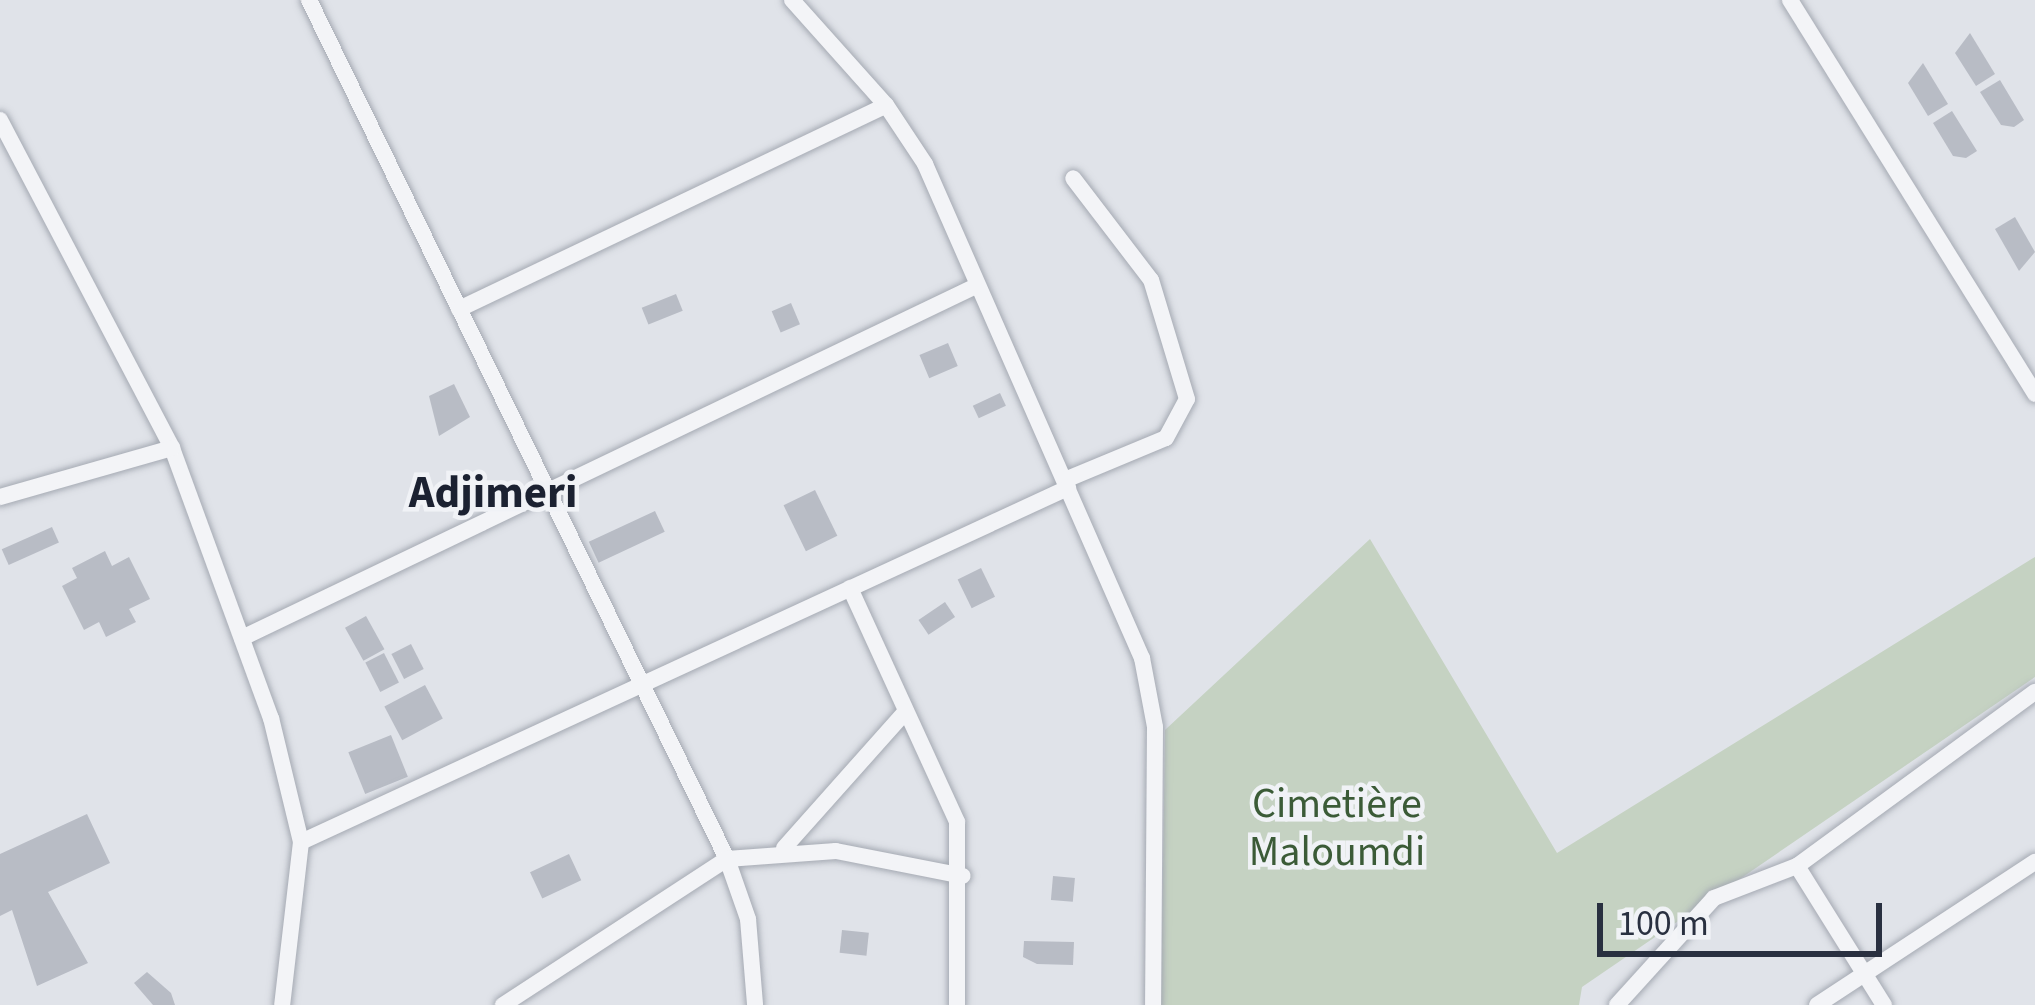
<!DOCTYPE html>
<meta charset="utf-8">
<style>
body{margin:0}
#map{position:relative;width:2035px;height:1005px;overflow:hidden;background:#e0e3e9;font-family:"Source Sans 3",sans-serif}
div>[style]{position:absolute}
.green>*{inset:0;background:#c5d2c2}
.building>*{inset:0;background:#b8bcc5;transform-origin:0 0}
.roads{filter:drop-shadow(0 0 3px #a5aab3) drop-shadow(0 0 3px #a5aab3)}
.minor>*{height:16px;margin:-8px;padding:0 8px;transform-origin:8px;border-radius:8px;background:#f3f4f7}
span{translate:-50% -50%;white-space:nowrap;text-align:center;line-height:1.15;-webkit-text-stroke:9px #f0f2f6;paint-order:stroke}
.park-label{font-size:42px;color:#3b5b37}
.neighbourhood-label{font-size:45px;color:#1b2131;font-weight:700}
.scale{position:absolute;left:1597px;top:903px;width:285px;height:54px;box-sizing:border-box;border:6px solid #293040;border-top:0;padding-left:15px;font-size:36px;line-height:42px;white-space:nowrap;color:#293040;-webkit-text-stroke:9px #f0f2f6;paint-order:stroke}
</style>
<div id="map">
<div class="green">
<i style="clip-path:polygon(1370px 539px,1557px 853px,2035px 557px,2035px 677px,1582px 987px,1579px 1005px,1161px 1005px,1165px 730px)"></i>
</div>
<div class="building">
<i style="clip-path:polygon(1970px 33px,1995px 74px,1976px 86px,1955px 53px)"></i>
<i style="clip-path:polygon(1923px 63px,1948px 104px,1928px 116px,1908px 83px)"></i>
<i style="clip-path:polygon(2000px 80px,2024px 120px,2014px 127px,2001px 125px,1980px 92px)"></i>
<i style="clip-path:polygon(1952px 111px,1977px 151px,1966px 158px,1953px 156px,1933px 123px)"></i>
<i style="clip-path:polygon(2015px 217px,2035px 252px,2019px 271px,1995px 229px)"></i>
<i style="left:676px;top:294px;width:18px;height:37px;rotate:68deg"></i>
<i style="left:791px;top:303px;width:23px;height:21px;rotate:67deg"></i>
<i style="left:948px;top:343px;width:25px;height:31px;rotate:67deg"></i>
<i style="clip-path:polygon(454px 384px,470px 417px,439px 436px,429px 396px)"></i>
<i style="left:1000px;top:393px;width:14px;height:30px;rotate:65deg"></i>
<i style="left:815px;top:490px;width:51px;height:35px;rotate:64deg"></i>
<i style="left:655px;top:511px;width:23px;height:73px;rotate:65deg"></i>
<i style="left:52px;top:527px;width:17px;height:55px;rotate:66deg"></i>
<i style="clip-path:polygon(105px 551px,112px 566px,129px 557px,150px 599px,129px 609px,136px 622px,106px 637px,99px 622px,84px 630px,62px 586px,77px 578px,72px 568px)"></i>
<i style="left:981px;top:568px;width:32px;height:26px;rotate:64deg"></i>
<i style="left:945px;top:602px;width:18px;height:32px;rotate:56deg"></i>
<i style="left:366px;top:616px;width:38px;height:24px;rotate:61deg"></i>
<i style="left:411px;top:644px;width:28px;height:22px;rotate:63deg"></i>
<i style="left:384px;top:653px;width:33px;height:21px;rotate:63deg"></i>
<i style="left:425px;top:685px;width:38px;height:46px;rotate:62deg"></i>
<i style="left:391px;top:735px;width:45px;height:46px;rotate:68deg"></i>
<i style="clip-path:polygon(87px 814px,110px 863px,48px 892px,88px 963px,37px 986px,12px 910px,0 916px,0 854px)"></i>
<i style="left:569px;top:854px;width:29px;height:43px;rotate:65deg"></i>
<i style="left:1053px;top:876px;width:22px;height:24px;rotate:5deg"></i>
<i style="left:842px;top:930px;width:27px;height:23px;rotate:6deg"></i>
<i style="clip-path:polygon(1024px 941px,1074px 942px,1073px 965px,1037px 964px,1023px 957px)"></i>
<i style="clip-path:polygon(147px 972px,171px 993px,175px 1005px,153px 1005px,134px 983px)"></i>
</div>
<div class="roads">
<div class="minor">
<i style="left:309px;top:0;width:955px;rotate:64.05deg"></i>
<i style="left:727px;top:859px;width:64px;rotate:70.7deg"></i>
<i style="left:748px;top:919px;width:86px;rotate:85.3deg"></i>
<i style="left:792px;top:0;width:141px;rotate:48.2deg"></i>
<i style="left:886px;top:105px;width:71px;rotate:56.5deg"></i>
<i style="left:925px;top:164px;width:540px;rotate:66.29deg"></i>
<i style="left:1142px;top:658px;width:70px;rotate:79.3deg"></i>
<i style="left:1155px;top:727px;width:278px;rotate:90.4deg"></i>
<i style="left:1790px;top:0;width:464px;rotate:58.1deg"></i>
<i style="left:0;top:120px;width:370px;rotate:62.3deg"></i>
<i style="left:172px;top:448px;width:288px;rotate:69.9deg"></i>
<i style="left:271px;top:718px;width:128px;rotate:76.4deg"></i>
<i style="left:301px;top:842px;width:164px;rotate:96.6deg"></i>
<i style="left:459px;top:309px;width:473px;rotate:-25.5deg"></i>
<i style="left:1065px;top:480px;width:109px;rotate:-22.6deg"></i>
<i style="left:1166px;top:438px;width:44px;rotate:-61.7deg"></i>
<i style="left:1187px;top:399px;width:124px;rotate:-106.8deg"></i>
<i style="left:1151px;top:280px;width:128px;rotate:-127.4deg"></i>
<i style="left:0;top:497px;width:179px;rotate:-15.9deg"></i>
<i style="left:850px;top:588px;width:257px;rotate:65.4deg"></i>
<i style="left:957px;top:822px;width:183px;rotate:90deg"></i>
<i style="left:242px;top:638px;width:812px;rotate:-25.62deg"></i>
<i style="left:301px;top:842px;width:845px;rotate:-24.78deg"></i>
<i style="left:784px;top:848px;width:183px;rotate:-48.3deg"></i>
<i style="left:1797px;top:866px;width:164px;rotate:58deg"></i>
<i style="left:503px;top:1005px;width:267px;rotate:-33.1deg"></i>
<i style="left:727px;top:859px;width:109px;rotate:-4.2deg"></i>
<i style="left:836px;top:851px;width:129px;rotate:11.1deg"></i>
<i style="left:1617px;top:1005px;width:144px;rotate:-47.8deg"></i>
<i style="left:1714px;top:898px;width:89px;rotate:-21.1deg"></i>
<i style="left:1797px;top:866px;width:295px;rotate:-36.2deg"></i>
<i style="left:1817px;top:1005px;width:261px;rotate:-33.3deg"></i>
</div>
</div>
<div class="park-label">
<span style="left:1337px;top:828px">Cimetière<br>Maloumdi</span>
</div>
<div class="neighbourhood-label">
<span style="left:493px;top:494px">Adjimeri</span>
</div>
<div class="scale">100 m</div>
</div>
